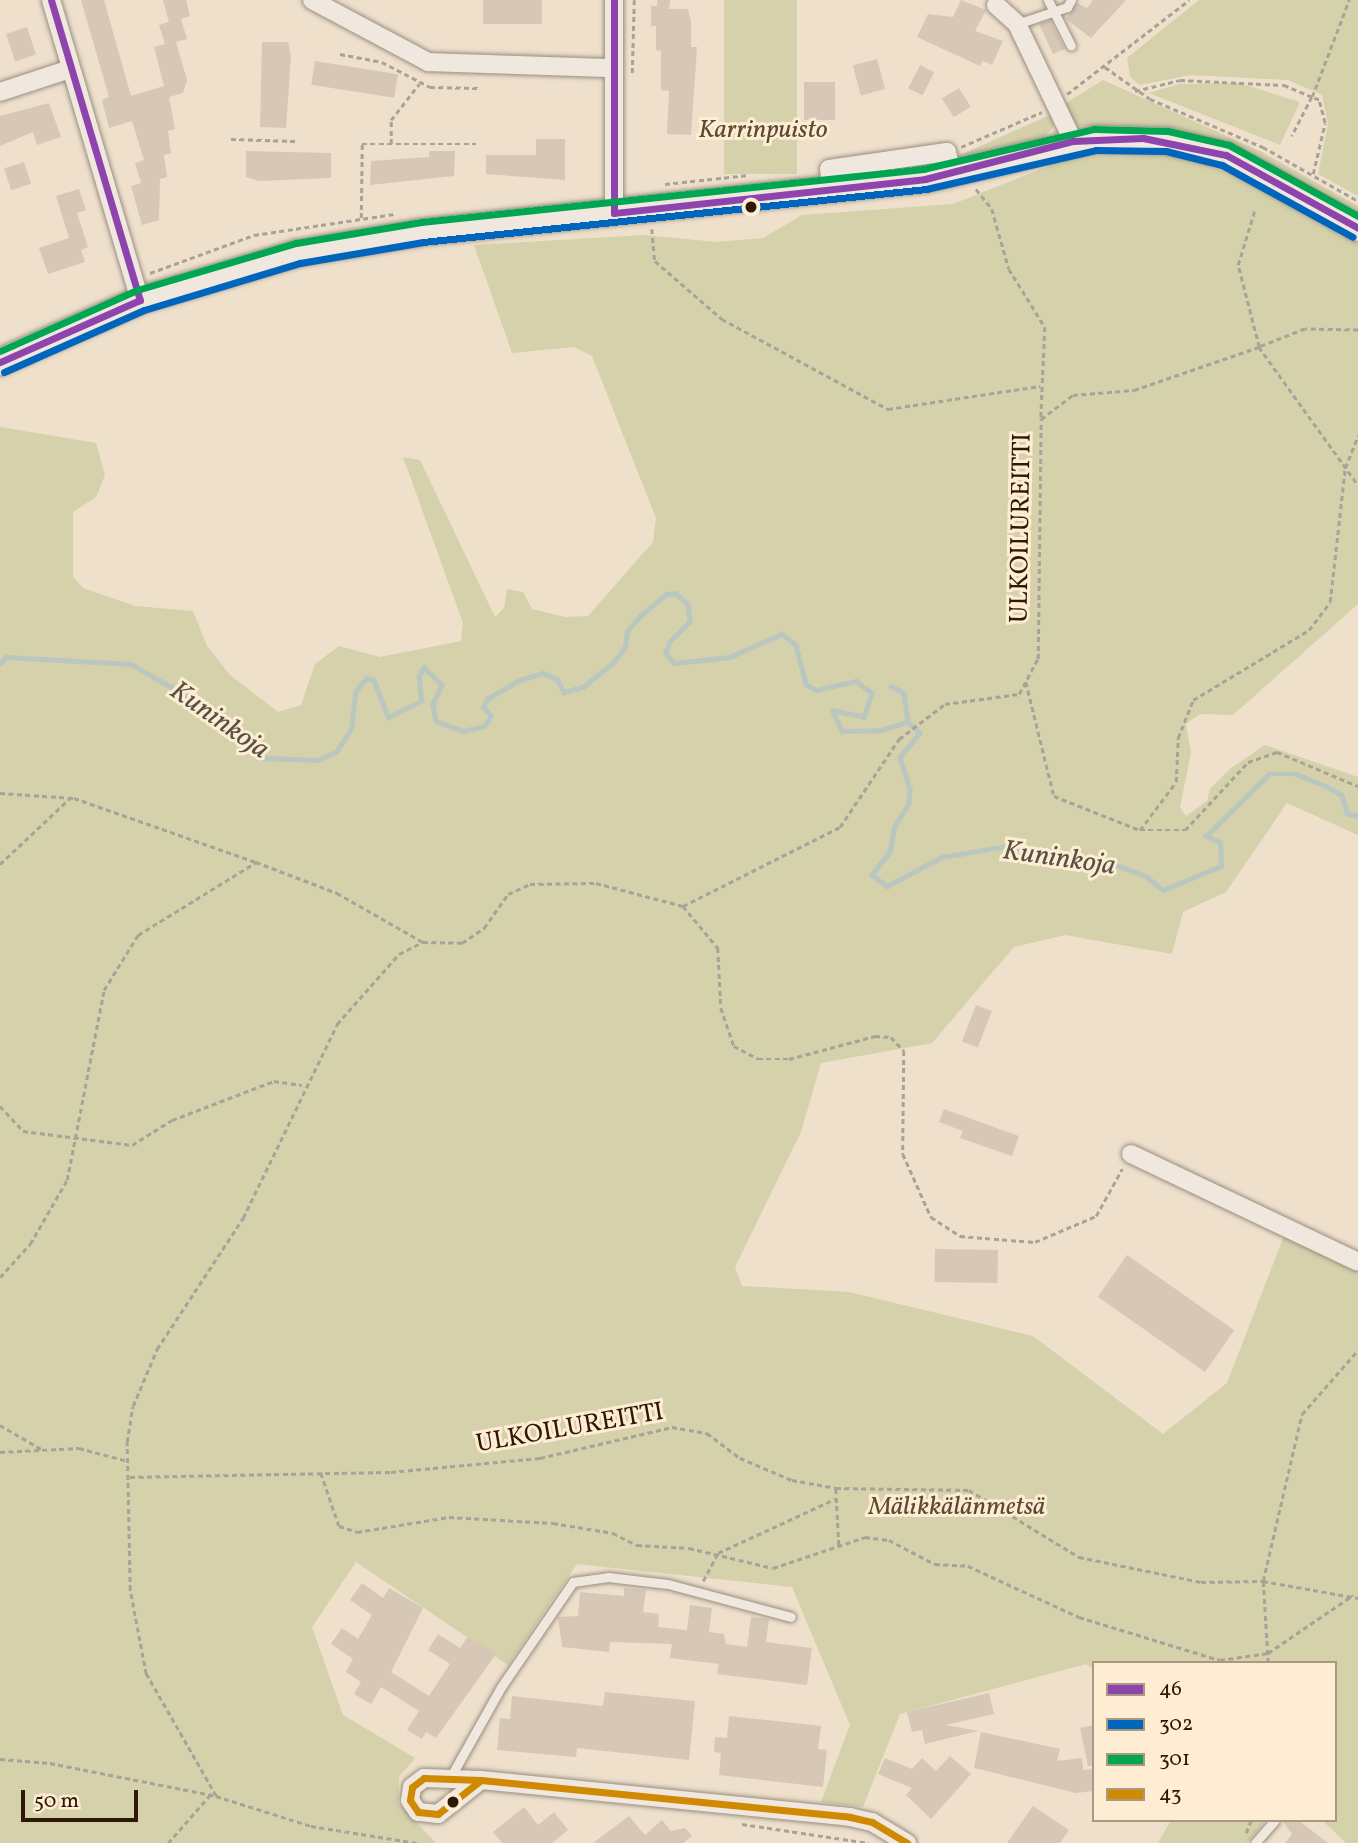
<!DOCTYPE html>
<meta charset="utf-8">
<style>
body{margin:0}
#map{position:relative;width:1358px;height:1843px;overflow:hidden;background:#eee0cb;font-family:Vollkorn,serif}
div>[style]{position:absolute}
.green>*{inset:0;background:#d4d1ab;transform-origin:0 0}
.stream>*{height:4.5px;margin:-2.25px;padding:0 2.25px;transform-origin:2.25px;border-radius:2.25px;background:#bac6c0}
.building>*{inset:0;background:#d7c7b6;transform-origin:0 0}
.path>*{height:2.5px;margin-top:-1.25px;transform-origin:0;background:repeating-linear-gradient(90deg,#a9a298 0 5px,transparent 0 8.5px)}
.roads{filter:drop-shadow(0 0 2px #998e80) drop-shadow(0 0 2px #998e80)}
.service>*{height:9px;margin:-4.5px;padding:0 4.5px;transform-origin:4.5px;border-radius:4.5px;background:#f0e8de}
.minor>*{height:18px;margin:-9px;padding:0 9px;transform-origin:9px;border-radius:9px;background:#f0e8de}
.secondary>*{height:26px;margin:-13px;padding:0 13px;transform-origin:13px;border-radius:13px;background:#f0e8de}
.bus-1>*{height:7px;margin:-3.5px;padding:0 3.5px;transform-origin:3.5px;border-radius:3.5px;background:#8e44ad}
.bus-2>*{height:7px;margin:-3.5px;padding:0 3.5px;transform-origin:3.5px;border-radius:3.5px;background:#0065bd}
.bus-3>*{height:7px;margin:-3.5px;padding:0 3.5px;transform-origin:3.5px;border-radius:3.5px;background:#00a651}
.bus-4>*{height:7px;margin:-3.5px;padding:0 3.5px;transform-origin:3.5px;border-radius:3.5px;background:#cf8a01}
.dots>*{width:19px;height:19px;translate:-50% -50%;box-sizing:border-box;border:4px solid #feedd3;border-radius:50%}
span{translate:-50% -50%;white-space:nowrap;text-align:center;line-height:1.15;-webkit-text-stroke:6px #feedd3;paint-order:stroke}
.park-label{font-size:26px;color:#5a4c30;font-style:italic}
.street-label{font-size:26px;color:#2e1907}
.water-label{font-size:28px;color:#575246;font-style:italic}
.legend{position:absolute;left:1092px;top:1661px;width:245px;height:161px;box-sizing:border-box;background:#feedd3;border:2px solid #ab9881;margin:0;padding:9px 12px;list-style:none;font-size:21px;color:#2e1907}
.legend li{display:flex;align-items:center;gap:14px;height:35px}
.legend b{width:35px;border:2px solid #ab9881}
.scale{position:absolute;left:21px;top:1790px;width:117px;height:32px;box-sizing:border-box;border:4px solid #2e1907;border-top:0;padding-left:9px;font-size:21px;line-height:24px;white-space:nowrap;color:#2e1907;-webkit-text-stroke:5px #feedd3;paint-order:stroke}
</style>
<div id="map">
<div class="green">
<i style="left:724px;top:0;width:73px;height:174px"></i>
<i style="clip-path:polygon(1199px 0,1358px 0,1358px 196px,1318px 174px,1328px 124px,1322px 95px,1288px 80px,1191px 75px,1139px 85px,1130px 76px,1127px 58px)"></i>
<i style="clip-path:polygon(1103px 80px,1262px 152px,1358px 206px,1358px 215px,1231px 145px,1135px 126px,1077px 126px,1063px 105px)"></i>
<i style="clip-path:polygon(1239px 83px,1300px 102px,1280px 145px,1149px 93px,1179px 84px)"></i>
<i style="clip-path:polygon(1052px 114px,1054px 126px,1044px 137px,956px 157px)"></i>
<i style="clip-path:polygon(1140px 149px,1207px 164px,1268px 191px,1358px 244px,1358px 604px,1233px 715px,1200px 714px,1186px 724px,1191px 752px,1180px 808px,1186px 816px,1207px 801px,1210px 789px,1231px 768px,1265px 745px,1358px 777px,1358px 835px,1287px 803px,1226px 892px,1183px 912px,1172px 954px,1065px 935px,1014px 947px,932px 1043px,821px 1063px,801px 1132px,735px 1267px,742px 1286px,849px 1292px,1033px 1336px,1163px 1434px,1227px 1383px,1284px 1236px,1358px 1270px,1358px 1843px,1346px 1843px,1322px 1820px,1335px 1820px,1335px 1663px,1094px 1663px,1094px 1670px,1086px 1664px,900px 1714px,863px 1807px,821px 1802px,850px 1725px,792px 1587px,577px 1564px,508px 1665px,356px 1562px,312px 1627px,343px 1715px,415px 1758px,399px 1777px,398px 1803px,436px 1843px,0 1843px,0 427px,96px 443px,105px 475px,96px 497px,73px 512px,73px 577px,83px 588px,135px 606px,193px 611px,207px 646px,230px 675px,278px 712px,301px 705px,315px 664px,339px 646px,380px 657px,461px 641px,463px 623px,403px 457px,420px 460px,495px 617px,504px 608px,507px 589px,523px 592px,532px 609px,565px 617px,588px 616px,653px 542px,656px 518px,592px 356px,574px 347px,512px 353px,474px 245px,644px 235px,717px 242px,763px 238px,802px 215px,953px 204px,1089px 150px)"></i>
<i style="clip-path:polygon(1171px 1820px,1266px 1820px,1247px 1843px,1158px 1843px)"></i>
</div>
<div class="stream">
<i style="left:0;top:664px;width:9px;rotate:-49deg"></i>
<i style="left:6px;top:657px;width:125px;rotate:3.2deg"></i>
<i style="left:131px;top:664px;width:103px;rotate:29.8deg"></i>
<i style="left:220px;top:715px;width:62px;rotate:44.3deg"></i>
<i style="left:264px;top:758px;width:53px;rotate:2.2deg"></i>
<i style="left:317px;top:760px;width:21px;rotate:-23deg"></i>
<i style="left:336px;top:752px;width:27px;rotate:-57deg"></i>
<i style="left:351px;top:729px;width:38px;rotate:-83deg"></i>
<i style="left:356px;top:691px;width:16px;rotate:-52deg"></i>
<i style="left:366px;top:678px;width:8px;rotate:14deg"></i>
<i style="left:374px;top:680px;width:40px;rotate:69deg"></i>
<i style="left:388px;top:717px;width:37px;rotate:-26deg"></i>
<i style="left:421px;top:701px;width:25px;rotate:-95deg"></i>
<i style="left:419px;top:676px;width:10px;rotate:-61deg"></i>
<i style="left:424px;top:667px;width:25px;rotate:45deg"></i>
<i style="left:442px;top:685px;width:21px;rotate:115deg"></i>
<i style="left:433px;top:704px;width:17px;rotate:80deg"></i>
<i style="left:436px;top:721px;width:29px;rotate:20deg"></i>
<i style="left:463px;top:731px;width:22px;rotate:-13deg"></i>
<i style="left:484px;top:726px;width:12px;rotate:-55deg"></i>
<i style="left:491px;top:716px;width:12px;rotate:-132deg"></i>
<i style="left:483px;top:707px;width:9px;rotate:-63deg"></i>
<i style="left:487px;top:699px;width:38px;rotate:-30deg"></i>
<i style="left:520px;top:680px;width:24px;rotate:-17deg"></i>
<i style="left:543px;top:673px;width:15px;rotate:23deg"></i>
<i style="left:557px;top:679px;width:15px;rotate:62deg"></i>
<i style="left:564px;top:692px;width:20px;rotate:-15deg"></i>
<i style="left:583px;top:687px;width:40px;rotate:-39deg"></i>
<i style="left:614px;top:662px;width:19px;rotate:-54deg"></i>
<i style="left:625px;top:647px;width:16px;rotate:-83deg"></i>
<i style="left:627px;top:631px;width:20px;rotate:-49deg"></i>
<i style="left:640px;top:616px;width:34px;rotate:-40deg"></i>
<i style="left:666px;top:594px;width:10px;rotate:-6deg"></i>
<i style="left:676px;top:593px;width:17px;rotate:45deg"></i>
<i style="left:688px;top:605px;width:17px;rotate:83deg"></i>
<i style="left:690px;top:622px;width:28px;rotate:135deg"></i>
<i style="left:670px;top:642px;width:12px;rotate:110deg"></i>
<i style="left:666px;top:653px;width:13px;rotate:51deg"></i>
<i style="left:674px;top:663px;width:56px;rotate:-6.1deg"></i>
<i style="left:730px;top:657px;width:57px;rotate:-23.9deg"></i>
<i style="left:782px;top:634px;width:18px;rotate:38deg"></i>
<i style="left:796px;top:645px;width:40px;rotate:75.6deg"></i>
<i style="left:806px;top:684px;width:12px;rotate:31deg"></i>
<i style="left:816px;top:690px;width:41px;rotate:-12.7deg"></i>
<i style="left:856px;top:681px;width:20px;rotate:37deg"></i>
<i style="left:872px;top:693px;width:25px;rotate:108deg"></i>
<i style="left:864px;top:717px;width:32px;rotate:-169deg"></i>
<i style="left:833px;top:711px;width:22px;rotate:66deg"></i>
<i style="left:842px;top:731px;width:39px;rotate:-1deg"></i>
<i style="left:881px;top:730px;width:28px;rotate:-17deg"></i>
<i style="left:908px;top:722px;width:16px;rotate:43deg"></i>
<i style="left:920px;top:733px;width:32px;rotate:129deg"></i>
<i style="left:900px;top:758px;width:32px;rotate:72deg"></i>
<i style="left:910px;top:788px;width:16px;rotate:94deg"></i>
<i style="left:909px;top:804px;width:26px;rotate:122deg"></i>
<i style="left:895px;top:826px;width:26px;rotate:101deg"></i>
<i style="left:890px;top:852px;width:29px;rotate:128deg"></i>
<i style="left:872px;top:875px;width:19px;rotate:36deg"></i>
<i style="left:887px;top:886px;width:62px;rotate:-27.8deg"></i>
<i style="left:942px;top:857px;width:66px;rotate:-9.6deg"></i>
<i style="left:1007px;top:846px;width:100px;rotate:8.6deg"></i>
<i style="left:1106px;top:861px;width:43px;rotate:20.6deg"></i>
<i style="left:1146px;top:876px;width:22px;rotate:39deg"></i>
<i style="left:1163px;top:890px;width:63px;rotate:-22.5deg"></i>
<i style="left:1221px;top:866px;width:23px;rotate:-92deg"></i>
<i style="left:1220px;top:843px;width:16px;rotate:-153deg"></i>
<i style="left:1206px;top:836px;width:88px;rotate:-44.5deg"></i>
<i style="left:1269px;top:774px;width:27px"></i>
<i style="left:1296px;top:774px;width:35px;rotate:22deg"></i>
<i style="left:1328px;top:787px;width:16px;rotate:30deg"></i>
<i style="left:1342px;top:795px;width:19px;rotate:74deg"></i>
<i style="left:1347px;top:813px;width:11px;rotate:15deg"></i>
<i style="left:891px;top:686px;width:15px;rotate:28deg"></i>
<i style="left:904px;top:693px;width:29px;rotate:82deg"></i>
</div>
<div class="building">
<i style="clip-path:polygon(81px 0,104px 0,131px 96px,164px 86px,154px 47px,165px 44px,159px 25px,169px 22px,163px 0,186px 0,190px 16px,181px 19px,187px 39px,176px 42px,187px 80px,183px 93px,169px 97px,175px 129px,168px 131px,171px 153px,164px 155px,167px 177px,160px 179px,159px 220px,142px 225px,131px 186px,141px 183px,135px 163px,144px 160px,132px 121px,109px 128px,102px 100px,109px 97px)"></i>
<i style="left:483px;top:0;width:59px;height:24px"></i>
<i style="clip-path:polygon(657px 0,670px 0,669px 9px,688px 9px,691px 22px,691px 47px,697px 47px,691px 135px,667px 134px,669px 91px,661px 90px,661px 51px,656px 50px,656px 26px,651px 26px,651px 6px,657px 6px)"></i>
<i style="clip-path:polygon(961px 0,986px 10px,975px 31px,1003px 41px,992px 65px,983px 61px,980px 66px,917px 37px,928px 14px,953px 17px)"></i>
<i style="clip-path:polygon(1093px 0,1126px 0,1091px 38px,1066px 19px,1077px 3px,1087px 8px)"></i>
<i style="clip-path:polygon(1050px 20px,1065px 49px,1053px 54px,1039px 24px)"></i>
<i style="left:27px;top:27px;width:29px;height:22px;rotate:72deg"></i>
<i style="clip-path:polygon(262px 42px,288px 42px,291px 56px,286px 128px,260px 127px)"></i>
<i style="left:877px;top:59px;width:31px;height:25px;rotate:75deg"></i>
<i style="left:315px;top:61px;width:84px;height:24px;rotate:9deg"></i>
<i style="left:920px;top:65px;width:16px;height:26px;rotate:27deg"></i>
<i style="left:804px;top:82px;width:31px;height:38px"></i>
<i style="left:959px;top:88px;width:22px;height:20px;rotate:58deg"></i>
<i style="clip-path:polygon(49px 103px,61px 137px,37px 145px,33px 132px,0 146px,0 116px)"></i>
<i style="clip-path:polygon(536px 139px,565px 139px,565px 180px,486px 174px,486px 155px,536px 155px)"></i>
<i style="clip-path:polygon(246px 151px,331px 153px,331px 178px,259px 181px,246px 177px)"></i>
<i style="clip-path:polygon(429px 151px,455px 151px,454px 176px,370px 185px,371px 161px,429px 157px)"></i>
<i style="left:24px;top:162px;width:23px;height:21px;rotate:72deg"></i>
<i style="clip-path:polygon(79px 189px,86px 210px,77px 213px,88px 247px,81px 250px,85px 262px,48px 274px,39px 248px,69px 238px,56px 196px)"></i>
<i style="left:976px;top:1005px;width:17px;height:39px;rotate:21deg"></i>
<i style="clip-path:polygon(944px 1109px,1019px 1136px,1012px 1156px,960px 1138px,963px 1131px,939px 1122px)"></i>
<i style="left:935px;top:1249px;width:63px;height:33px;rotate:1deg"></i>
<i style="left:1127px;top:1255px;width:131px;height:51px;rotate:35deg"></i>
<i style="clip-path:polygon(362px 1583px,383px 1598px,389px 1588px,423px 1608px,391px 1672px,429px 1696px,450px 1664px,428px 1650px,438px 1634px,460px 1648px,468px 1636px,496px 1654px,436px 1738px,426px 1732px,422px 1739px,407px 1730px,419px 1711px,381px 1687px,371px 1704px,354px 1694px,361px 1682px,346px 1672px,353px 1659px,331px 1644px,342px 1628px,358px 1639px,372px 1615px,350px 1600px)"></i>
<i style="clip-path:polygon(624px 1588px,646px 1590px,643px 1612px,659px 1614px,658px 1627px,687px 1630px,690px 1605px,712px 1608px,709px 1632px,724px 1634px,726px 1644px,747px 1647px,751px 1617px,769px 1619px,766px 1642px,812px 1648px,807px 1685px,717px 1674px,719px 1664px,670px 1658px,672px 1644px,610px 1642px,609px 1652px,562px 1647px,558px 1617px,578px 1616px,580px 1592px,624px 1596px)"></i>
<i style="clip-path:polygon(605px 1692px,695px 1701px,689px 1760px,577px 1748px,576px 1757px,497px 1750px,500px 1718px,510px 1719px,512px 1696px,603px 1706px)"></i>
<i style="clip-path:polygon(989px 1693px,994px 1714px,946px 1725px,978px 1731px,925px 1744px,922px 1730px,912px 1732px,907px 1712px)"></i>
<i style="clip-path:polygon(729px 1716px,821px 1726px,818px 1749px,827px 1750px,823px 1787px,719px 1775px,721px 1753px,714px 1752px,715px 1737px,727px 1738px)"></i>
<i style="clip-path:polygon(1094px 1725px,1094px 1766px,1088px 1766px,1080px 1728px)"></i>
<i style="clip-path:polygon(981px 1732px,1060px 1749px,1057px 1761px,1082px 1758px,1083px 1770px,1094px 1769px,1094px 1791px,1076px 1793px,974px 1768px)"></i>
<i style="clip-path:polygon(950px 1756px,971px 1774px,931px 1819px,906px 1795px,912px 1788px,878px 1774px,885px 1758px,912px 1769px,922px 1758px,936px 1771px)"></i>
<i style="clip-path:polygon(1033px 1806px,1069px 1830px,1060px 1843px,1007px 1843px)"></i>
<i style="clip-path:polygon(524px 1807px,538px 1825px,554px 1812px,568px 1830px,552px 1843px,502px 1843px,493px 1832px)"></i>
<i style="clip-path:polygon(629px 1816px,645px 1835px,662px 1820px,671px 1831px,685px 1828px,692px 1836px,683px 1843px,593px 1843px)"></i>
<i style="clip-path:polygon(1282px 1820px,1298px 1820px,1328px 1843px,1285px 1843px,1292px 1834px)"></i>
</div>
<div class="path">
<i style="left:340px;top:54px;width:43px;rotate:10.8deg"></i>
<i style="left:382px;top:62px;width:54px;rotate:27.5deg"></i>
<i style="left:430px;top:87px;width:48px;rotate:1.2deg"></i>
<i style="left:1105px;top:67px;width:55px;rotate:35.4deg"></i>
<i style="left:1150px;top:99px;width:123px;rotate:23deg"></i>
<i style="left:1263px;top:147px;width:109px;rotate:29.6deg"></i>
<i style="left:632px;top:73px;width:73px;rotate:-88.4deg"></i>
<i style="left:1135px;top:91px;width:46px;rotate:-13.7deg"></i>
<i style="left:1180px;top:80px;width:104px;rotate:2.8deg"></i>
<i style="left:1284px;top:85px;width:30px;rotate:23deg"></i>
<i style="left:1312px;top:97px;width:44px;rotate:117.1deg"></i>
<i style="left:1067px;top:94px;width:154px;rotate:-37.6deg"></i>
<i style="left:231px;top:139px;width:65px;rotate:1.8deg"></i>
<i style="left:391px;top:144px;width:24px;rotate:-90deg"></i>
<i style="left:391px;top:120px;width:46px;rotate:-52.1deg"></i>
<i style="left:961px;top:147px;width:88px;rotate:-23.4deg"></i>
<i style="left:1313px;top:174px;width:52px;rotate:-76.8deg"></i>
<i style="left:1325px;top:123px;width:24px;rotate:-105deg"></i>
<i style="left:1319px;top:100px;width:8px;rotate:-157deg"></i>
<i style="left:1312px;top:97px;width:104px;rotate:-69.1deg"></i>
<i style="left:665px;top:184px;width:84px;rotate:-6.1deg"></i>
<i style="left:976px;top:189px;width:26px;rotate:51deg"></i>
<i style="left:992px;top:209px;width:62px;rotate:74.2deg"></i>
<i style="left:1009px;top:269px;width:68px;rotate:58.2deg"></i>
<i style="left:1045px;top:327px;width:92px;rotate:92.5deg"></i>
<i style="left:361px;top:218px;width:74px;rotate:-89.2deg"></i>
<i style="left:362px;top:144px;width:114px"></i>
<i style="left:652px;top:229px;width:32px;rotate:85deg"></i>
<i style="left:655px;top:261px;width:89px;rotate:40.9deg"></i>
<i style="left:722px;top:319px;width:189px;rotate:28.5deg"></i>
<i style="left:888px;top:409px;width:154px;rotate:-8.6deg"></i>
<i style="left:150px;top:273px;width:111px;rotate:-20.1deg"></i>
<i style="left:254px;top:235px;width:142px;rotate:-8.5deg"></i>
<i style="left:1358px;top:330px;width:53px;rotate:-178.9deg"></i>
<i style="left:1305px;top:329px;width:49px;rotate:158.6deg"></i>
<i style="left:1259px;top:347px;width:170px;rotate:54.3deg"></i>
<i style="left:1026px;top:682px;width:117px;rotate:76.2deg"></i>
<i style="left:1054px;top:796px;width:92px;rotate:21.6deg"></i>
<i style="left:1140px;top:830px;width:60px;rotate:-53.1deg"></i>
<i style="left:1176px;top:782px;width:44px;rotate:-87.4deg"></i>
<i style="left:1178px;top:738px;width:41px;rotate:-68.5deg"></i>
<i style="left:1193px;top:700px;width:135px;rotate:-31.1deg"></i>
<i style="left:1309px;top:630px;width:35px;rotate:-53deg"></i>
<i style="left:1330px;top:602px;width:135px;rotate:-83.6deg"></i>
<i style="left:1345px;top:468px;width:35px;rotate:-68deg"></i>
<i style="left:0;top:793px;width:74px;rotate:3.9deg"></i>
<i style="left:74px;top:798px;width:193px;rotate:19.4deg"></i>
<i style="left:256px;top:862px;width:87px;rotate:20.9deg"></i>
<i style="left:337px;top:893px;width:99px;rotate:29.7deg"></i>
<i style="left:1140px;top:830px;width:45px"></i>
<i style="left:1185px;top:830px;width:93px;rotate:-47.2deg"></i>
<i style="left:1248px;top:762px;width:31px;rotate:-19deg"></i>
<i style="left:1277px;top:752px;width:88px;rotate:22.8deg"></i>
<i style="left:0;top:864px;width:96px;rotate:-43.3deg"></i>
<i style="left:683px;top:906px;width:55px;rotate:50.2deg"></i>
<i style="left:718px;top:948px;width:60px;rotate:87.1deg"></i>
<i style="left:721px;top:1008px;width:40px;rotate:71.1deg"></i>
<i style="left:734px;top:1046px;width:27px;rotate:28deg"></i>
<i style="left:758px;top:1059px;width:31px"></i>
<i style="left:789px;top:1059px;width:89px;rotate:-15deg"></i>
<i style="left:875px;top:1036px;width:16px;rotate:4deg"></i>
<i style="left:891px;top:1037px;width:19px;rotate:47deg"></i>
<i style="left:904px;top:1051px;width:103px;rotate:90.6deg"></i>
<i style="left:903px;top:1154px;width:69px;rotate:66deg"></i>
<i style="left:931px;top:1217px;width:35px;rotate:33deg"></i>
<i style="left:960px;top:1236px;width:75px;rotate:4.6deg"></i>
<i style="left:1035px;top:1242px;width:66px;rotate:-23.1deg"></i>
<i style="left:1096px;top:1216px;width:54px;rotate:-61deg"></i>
<i style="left:0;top:1106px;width:34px;rotate:47deg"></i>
<i style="left:23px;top:1131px;width:110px;rotate:7.3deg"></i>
<i style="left:132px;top:1145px;width:47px;rotate:-32deg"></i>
<i style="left:172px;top:1120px;width:109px;rotate:-20.9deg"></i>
<i style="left:274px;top:1081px;width:28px;rotate:8deg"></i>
<i style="left:0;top:1277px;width:45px;rotate:-47.7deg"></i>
<i style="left:30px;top:1244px;width:74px;rotate:-60deg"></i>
<i style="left:67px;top:1180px;width:194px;rotate:-79deg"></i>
<i style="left:104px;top:990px;width:65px;rotate:-58.3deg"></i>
<i style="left:138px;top:935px;width:139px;rotate:-31.7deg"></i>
<i style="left:0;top:1425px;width:50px;rotate:30.2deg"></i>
<i style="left:0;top:1452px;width:79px;rotate:-2.9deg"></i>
<i style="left:79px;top:1448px;width:51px;rotate:14.9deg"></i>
<i style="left:321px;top:1473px;width:56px;rotate:71.2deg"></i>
<i style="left:339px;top:1526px;width:19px;rotate:18deg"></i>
<i style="left:357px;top:1532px;width:93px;rotate:-9.3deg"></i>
<i style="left:449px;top:1517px;width:104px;rotate:3.3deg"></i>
<i style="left:553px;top:1523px;width:61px;rotate:9.5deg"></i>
<i style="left:613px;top:1533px;width:27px;rotate:27deg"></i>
<i style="left:637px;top:1545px;width:52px;rotate:3.3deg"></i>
<i style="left:689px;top:1548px;width:86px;rotate:13.4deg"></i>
<i style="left:773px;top:1568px;width:97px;rotate:-18.6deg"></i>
<i style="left:865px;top:1537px;width:24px;rotate:7deg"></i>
<i style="left:889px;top:1540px;width:52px;rotate:27.6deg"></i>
<i style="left:935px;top:1564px;width:33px;rotate:3deg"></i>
<i style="left:968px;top:1566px;width:122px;rotate:24.7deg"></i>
<i style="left:1079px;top:1617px;width:147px;rotate:17deg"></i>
<i style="left:1220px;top:1660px;width:49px;rotate:-8.3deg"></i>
<i style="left:1268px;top:1653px;width:103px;rotate:-34.3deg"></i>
<i style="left:130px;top:1477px;width:261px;rotate:-1.1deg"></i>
<i style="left:391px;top:1472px;width:150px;rotate:-5.4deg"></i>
<i style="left:540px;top:1458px;width:136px;rotate:-13.2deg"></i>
<i style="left:672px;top:1427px;width:36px;rotate:10deg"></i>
<i style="left:707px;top:1433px;width:41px;rotate:37.1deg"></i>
<i style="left:740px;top:1458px;width:56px;rotate:22.9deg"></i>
<i style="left:792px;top:1480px;width:45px;rotate:10.3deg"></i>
<i style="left:836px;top:1488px;width:133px;rotate:0.9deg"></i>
<i style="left:969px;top:1490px;width:129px;rotate:31.3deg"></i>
<i style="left:1079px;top:1557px;width:125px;rotate:11.6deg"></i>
<i style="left:1201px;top:1582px;width:62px;rotate:-0.9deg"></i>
<i style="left:1263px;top:1581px;width:97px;rotate:10.1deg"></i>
<i style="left:836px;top:1489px;width:56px;rotate:86.9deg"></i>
<i style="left:703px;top:1581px;width:32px;rotate:-62deg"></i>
<i style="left:718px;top:1553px;width:129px;rotate:-24.8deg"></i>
<i style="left:1268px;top:1663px;width:82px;rotate:-93.5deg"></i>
<i style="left:1263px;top:1581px;width:171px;rotate:-76.9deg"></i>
<i style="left:1302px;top:1414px;width:85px;rotate:-48.8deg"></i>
<i style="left:0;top:1759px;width:50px;rotate:4.6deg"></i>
<i style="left:50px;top:1763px;width:169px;rotate:11.2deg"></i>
<i style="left:216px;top:1796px;width:100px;rotate:17.5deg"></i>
<i style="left:311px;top:1826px;width:107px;rotate:9.1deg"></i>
<i style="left:216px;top:1796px;width:141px;rotate:-119.8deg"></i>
<i style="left:146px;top:1674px;width:86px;rotate:-100.8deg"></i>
<i style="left:130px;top:1590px;width:148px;rotate:-91.2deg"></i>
<i style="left:127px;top:1442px;width:36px;rotate:-81deg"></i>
<i style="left:133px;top:1406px;width:62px;rotate:-67.2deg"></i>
<i style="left:157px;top:1349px;width:157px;rotate:-56.7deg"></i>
<i style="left:243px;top:1218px;width:216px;rotate:-64.1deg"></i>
<i style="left:337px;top:1024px;width:94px;rotate:-48.5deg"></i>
<i style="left:399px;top:954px;width:27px;rotate:-27deg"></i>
<i style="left:423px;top:942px;width:39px;rotate:1deg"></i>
<i style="left:462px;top:943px;width:27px;rotate:-34deg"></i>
<i style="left:484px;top:928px;width:42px;rotate:-54.8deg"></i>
<i style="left:508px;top:894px;width:24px;rotate:-24deg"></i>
<i style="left:530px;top:884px;width:66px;rotate:-0.9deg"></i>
<i style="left:596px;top:883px;width:90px;rotate:14.8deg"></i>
<i style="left:683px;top:906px;width:176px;rotate:-26.7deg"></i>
<i style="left:840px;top:827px;width:106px;rotate:-56.2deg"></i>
<i style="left:899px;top:739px;width:58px;rotate:-37.3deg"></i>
<i style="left:945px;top:704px;width:75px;rotate:-7.7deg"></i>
<i style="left:1019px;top:694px;width:40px;rotate:-62deg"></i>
<i style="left:1038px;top:659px;width:240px;rotate:-89.3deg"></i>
<i style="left:1041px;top:419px;width:40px;rotate:-37deg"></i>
<i style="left:1073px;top:395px;width:61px;rotate:-4.7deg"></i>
<i style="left:1134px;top:390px;width:132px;rotate:-19deg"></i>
<i style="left:1259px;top:347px;width:85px;rotate:-104.4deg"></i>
<i style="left:1238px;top:265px;width:59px;rotate:-73.1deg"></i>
<i style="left:742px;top:1824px;width:128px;rotate:8.5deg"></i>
<i style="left:1246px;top:1833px;width:14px;rotate:-69deg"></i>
<i style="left:168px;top:1843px;width:64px;rotate:-48.8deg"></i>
</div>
<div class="roads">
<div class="service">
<i style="left:1048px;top:0;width:51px;rotate:63.4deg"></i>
<i style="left:1017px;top:24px;width:53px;rotate:-18.8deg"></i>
<i style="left:1067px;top:7px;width:8px;rotate:-60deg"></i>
<i style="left:450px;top:1778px;width:104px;rotate:-60.7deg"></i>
<i style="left:501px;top:1687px;width:127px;rotate:-55.6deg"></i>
<i style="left:573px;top:1582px;width:35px;rotate:-8deg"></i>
<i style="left:608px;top:1577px;width:60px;rotate:6.7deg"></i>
<i style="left:668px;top:1584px;width:127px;rotate:15deg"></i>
<i style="left:1255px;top:1843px;width:30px;rotate:-49deg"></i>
</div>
<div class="minor">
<i style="left:51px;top:0;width:313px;rotate:73.5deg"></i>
<i style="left:312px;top:0;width:132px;rotate:28.1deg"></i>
<i style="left:428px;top:62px;width:185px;rotate:1.9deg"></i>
<i style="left:614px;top:0;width:213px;rotate:90deg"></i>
<i style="left:996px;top:5px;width:28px;rotate:42deg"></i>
<i style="left:1017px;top:24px;width:130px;rotate:64.4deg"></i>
<i style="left:0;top:92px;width:74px;rotate:-18.2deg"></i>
<i style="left:831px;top:190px;width:21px;rotate:-95deg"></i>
<i style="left:829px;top:169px;width:119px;rotate:-8.2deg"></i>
<i style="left:947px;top:152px;width:22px;rotate:77deg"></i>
<i style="left:1131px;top:1154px;width:251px;rotate:25.4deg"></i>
<i style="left:481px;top:1780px;width:55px;rotate:141.7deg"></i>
<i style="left:438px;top:1814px;width:20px;rotate:-174deg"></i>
<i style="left:418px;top:1812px;width:14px;rotate:-124deg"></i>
<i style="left:410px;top:1800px;width:13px;rotate:-81deg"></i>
<i style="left:412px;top:1787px;width:15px;rotate:-37deg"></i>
<i style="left:424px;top:1778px;width:57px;rotate:2deg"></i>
<i style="left:481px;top:1780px;width:371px;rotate:5.7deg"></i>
<i style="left:850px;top:1817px;width:23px;rotate:13deg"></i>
<i style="left:872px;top:1822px;width:41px;rotate:31deg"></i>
</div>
<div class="secondary">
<i style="left:0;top:362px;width:153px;rotate:-23.9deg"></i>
<i style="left:140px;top:300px;width:165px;rotate:-16.6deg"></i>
<i style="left:298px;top:253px;width:126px;rotate:-9.6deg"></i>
<i style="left:422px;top:232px;width:506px;rotate:-6.01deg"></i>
<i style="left:925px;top:179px;width:175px;rotate:-13.2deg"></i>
<i style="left:1095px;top:139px;width:72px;rotate:1.6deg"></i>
<i style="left:1167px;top:141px;width:61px;rotate:13.3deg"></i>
<i style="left:1226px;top:155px;width:151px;rotate:28.9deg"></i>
</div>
</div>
<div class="bus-1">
<i style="left:51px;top:0;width:313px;rotate:73.5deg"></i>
<i style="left:614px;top:0;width:213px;rotate:90deg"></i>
<i style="left:614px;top:213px;width:313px;rotate:-6.2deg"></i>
<i style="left:925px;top:179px;width:153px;rotate:-14.4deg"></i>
<i style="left:1073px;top:141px;width:70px;rotate:-2.5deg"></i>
<i style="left:1143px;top:138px;width:85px;rotate:11.6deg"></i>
<i style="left:1226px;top:155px;width:151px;rotate:28.9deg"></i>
<i style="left:0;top:362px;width:153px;rotate:-23.9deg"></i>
</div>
<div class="bus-2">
<i style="left:4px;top:372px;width:153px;rotate:-23.9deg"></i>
<i style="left:144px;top:310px;width:163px;rotate:-16.8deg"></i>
<i style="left:300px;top:263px;width:125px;rotate:-9.7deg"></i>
<i style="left:423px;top:242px;width:506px;rotate:-6.01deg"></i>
<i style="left:926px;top:189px;width:174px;rotate:-12.9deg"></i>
<i style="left:1096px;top:150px;width:70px;rotate:0.8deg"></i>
<i style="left:1166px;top:151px;width:58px;rotate:14deg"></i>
<i style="left:1222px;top:165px;width:149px;rotate:28.8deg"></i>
</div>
<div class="bus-3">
<i style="left:0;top:351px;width:150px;rotate:-24deg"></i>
<i style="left:137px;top:290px;width:166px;rotate:-16.5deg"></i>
<i style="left:296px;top:243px;width:127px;rotate:-9.5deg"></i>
<i style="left:421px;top:222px;width:505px;rotate:-6.03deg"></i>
<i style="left:923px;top:169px;width:176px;rotate:-13.2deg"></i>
<i style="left:1094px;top:129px;width:74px;rotate:1.5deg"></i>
<i style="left:1168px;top:131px;width:63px;rotate:12.9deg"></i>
<i style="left:1229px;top:145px;width:147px;rotate:28.8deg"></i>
</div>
<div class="bus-4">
<i style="left:424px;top:1778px;width:57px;rotate:2deg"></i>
<i style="left:481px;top:1780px;width:55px;rotate:141.7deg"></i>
<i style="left:438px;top:1814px;width:20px;rotate:-174deg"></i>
<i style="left:418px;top:1812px;width:14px;rotate:-124deg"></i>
<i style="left:410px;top:1800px;width:13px;rotate:-81deg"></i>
<i style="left:412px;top:1787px;width:15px;rotate:-37deg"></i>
<i style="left:481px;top:1780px;width:371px;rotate:5.7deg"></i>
<i style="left:850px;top:1817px;width:23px;rotate:13deg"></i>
<i style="left:872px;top:1822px;width:41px;rotate:31deg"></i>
</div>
<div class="dots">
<i style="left:751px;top:207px;background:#2e1907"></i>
<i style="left:453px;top:1802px;background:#2e1907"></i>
</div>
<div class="park-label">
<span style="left:763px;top:131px">Karrinpuisto</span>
<span style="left:957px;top:1508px">Mälikkälänmetsä</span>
</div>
<div class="street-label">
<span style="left:1022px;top:528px;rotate:-89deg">ULKOILUREITTI</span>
<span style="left:570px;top:1429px;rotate:-10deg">ULKOILUREITTI</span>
</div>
<div class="water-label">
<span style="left:219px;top:721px;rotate:35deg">Kuninkoja</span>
<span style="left:1059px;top:859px;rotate:8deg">Kuninkoja</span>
</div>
<ul class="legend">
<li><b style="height:9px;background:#8e44ad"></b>46</li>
<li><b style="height:9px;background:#0065bd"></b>302</li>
<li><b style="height:9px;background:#00a651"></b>301</li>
<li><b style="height:9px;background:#cf8a01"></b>43</li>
</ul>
<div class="scale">50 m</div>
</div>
